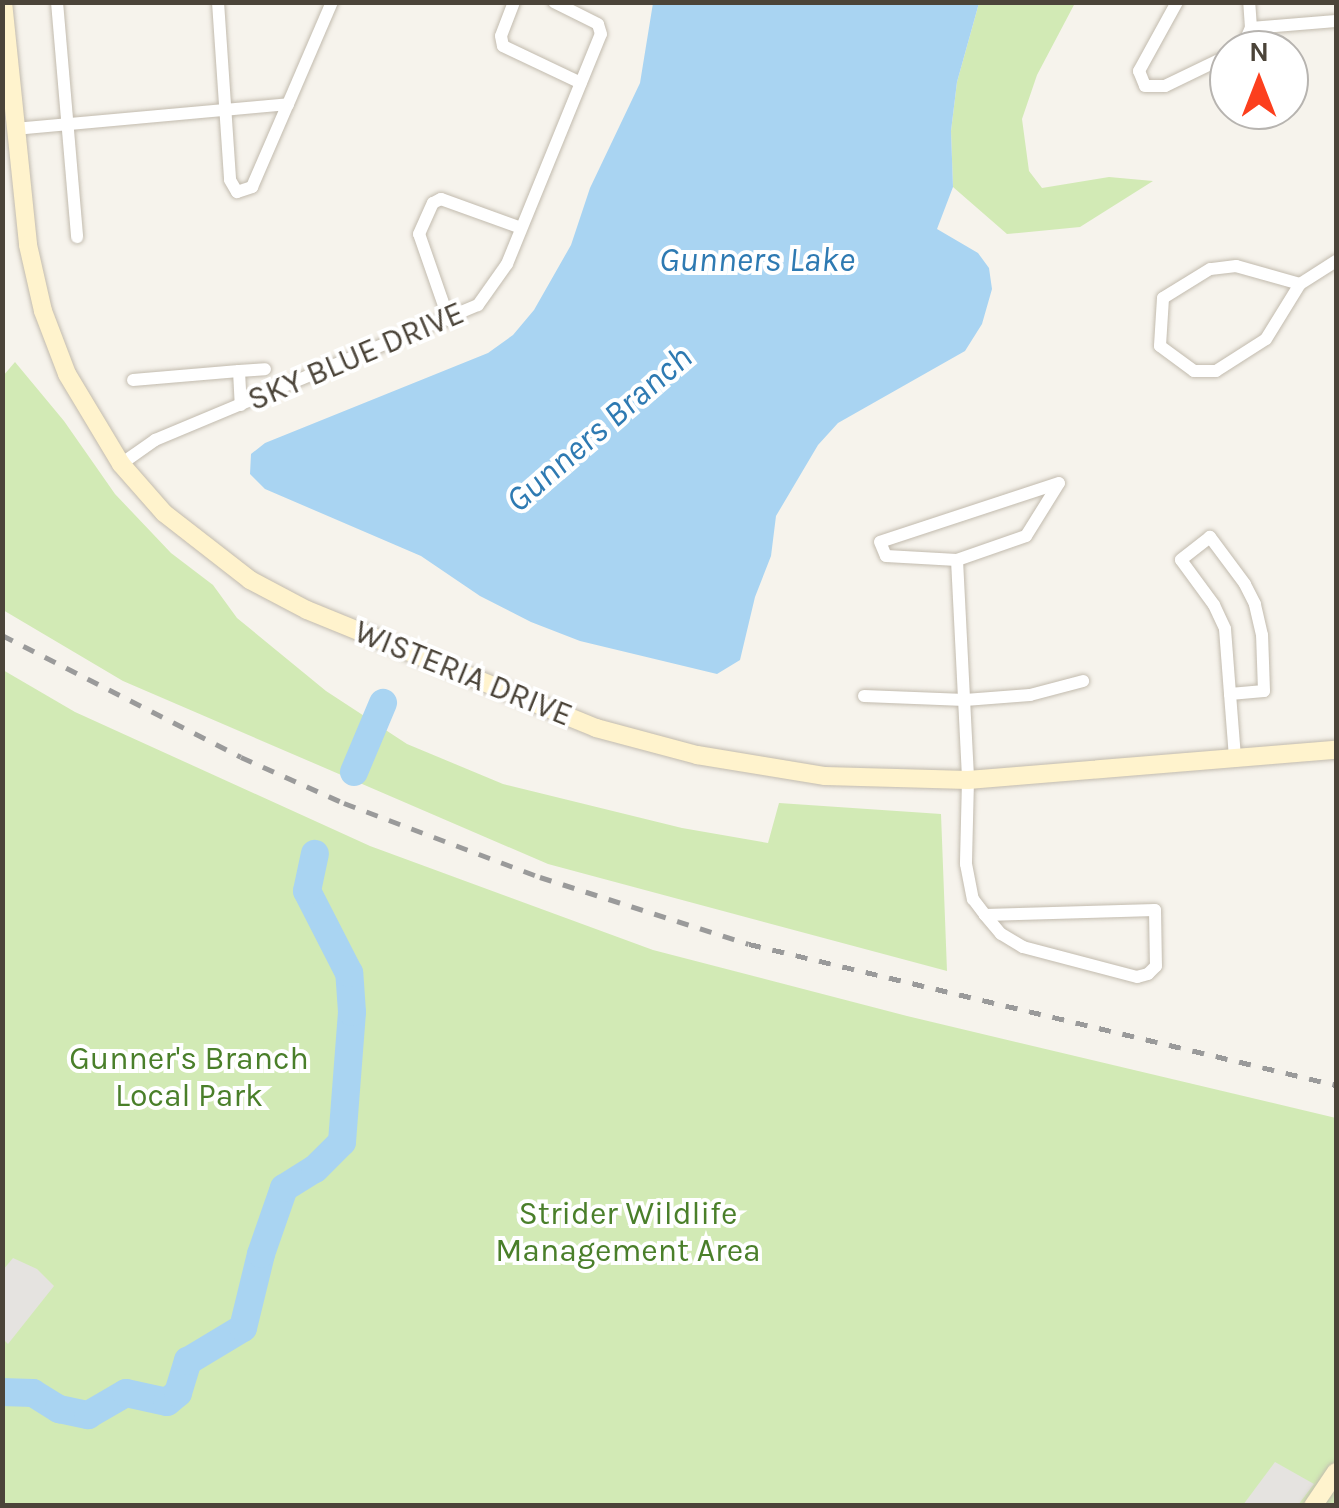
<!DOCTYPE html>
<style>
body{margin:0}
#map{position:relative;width:1339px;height:1508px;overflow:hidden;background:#f6f3ec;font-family:Karla,sans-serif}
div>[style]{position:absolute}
.green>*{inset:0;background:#d2eab5}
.parking>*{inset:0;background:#e5e3e0}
.water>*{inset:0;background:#a9d4f2}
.river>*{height:28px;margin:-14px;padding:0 14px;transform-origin:14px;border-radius:14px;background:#a9d4f2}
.roads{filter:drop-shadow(0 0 2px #c2bbae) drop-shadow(0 0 2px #c2bbae)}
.street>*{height:12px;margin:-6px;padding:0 6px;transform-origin:6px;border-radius:6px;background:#fff}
.secondary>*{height:18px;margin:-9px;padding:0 9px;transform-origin:9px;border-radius:9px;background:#fff3cd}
.rail>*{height:5px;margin-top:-2.5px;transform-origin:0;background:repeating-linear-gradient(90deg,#9a9a9a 0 12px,transparent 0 24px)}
span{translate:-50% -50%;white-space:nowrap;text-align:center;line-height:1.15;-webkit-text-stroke:8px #fff;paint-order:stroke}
.street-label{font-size:32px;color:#4b4439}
.park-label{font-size:32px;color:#4a7f2a}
.water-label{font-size:35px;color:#2e7ab2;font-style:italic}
.frame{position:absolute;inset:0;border:5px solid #4b4439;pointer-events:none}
.north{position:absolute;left:1209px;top:30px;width:100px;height:100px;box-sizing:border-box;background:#fff;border:2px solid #b7b4b0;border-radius:50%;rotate:0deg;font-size:28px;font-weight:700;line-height:40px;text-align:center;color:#4b4439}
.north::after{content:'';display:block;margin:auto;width:35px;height:45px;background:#fc3f1d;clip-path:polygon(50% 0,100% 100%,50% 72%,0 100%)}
</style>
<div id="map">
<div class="green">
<i style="clip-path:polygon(979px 3px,1075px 3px,1037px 75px,1022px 119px,1029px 171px,1042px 188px,1109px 177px,1153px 181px,1080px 227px,1007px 234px,953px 187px,951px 131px,957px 82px)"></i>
<i style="clip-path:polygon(15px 362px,64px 421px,115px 494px,171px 553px,213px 585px,237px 618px,326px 691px,407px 744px,503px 784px,682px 828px,768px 843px,779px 803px,941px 814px,947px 971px,548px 864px,123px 681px,3px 610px,3px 376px)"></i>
<i style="clip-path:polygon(3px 670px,75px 712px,370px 846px,653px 950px,907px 1016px,1336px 1118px,1336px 1505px,3px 1505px)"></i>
</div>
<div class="parking">
<i style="clip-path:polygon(13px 1258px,37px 1269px,54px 1286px,8px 1344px,3px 1339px,3px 1270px)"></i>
<i style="clip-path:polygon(1275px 1462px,1314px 1484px,1298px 1505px,1243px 1505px)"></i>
</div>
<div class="water">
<i style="clip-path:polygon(653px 3px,979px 3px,957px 82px,951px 131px,953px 187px,937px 229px,978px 253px,989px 268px,992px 289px,982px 324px,965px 351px,838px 423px,818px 445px,776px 516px,771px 556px,755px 597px,740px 660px,717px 674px,580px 641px,531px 622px,480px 596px,421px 556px,265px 489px,250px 474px,251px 454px,265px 443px,488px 353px,513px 335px,534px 310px,571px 245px,590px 188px,640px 83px)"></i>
</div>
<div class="river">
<i style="left:354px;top:772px;width:75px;rotate:-67.2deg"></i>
<i style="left:2px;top:1392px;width:31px;rotate:2deg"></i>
<i style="left:33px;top:1393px;width:31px;rotate:32deg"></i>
<i style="left:59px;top:1409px;width:30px;rotate:12deg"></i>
<i style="left:88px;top:1415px;width:44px;rotate:-30.1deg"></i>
<i style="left:126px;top:1393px;width:42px;rotate:12.4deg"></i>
<i style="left:167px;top:1402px;width:14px;rotate:-39deg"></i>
<i style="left:178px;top:1393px;width:34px;rotate:-73deg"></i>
<i style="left:188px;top:1361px;width:64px;rotate:-31deg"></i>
<i style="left:243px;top:1328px;width:76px;rotate:-76.3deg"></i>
<i style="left:261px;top:1254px;width:70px;rotate:-70.8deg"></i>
<i style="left:284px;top:1188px;width:36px;rotate:-32deg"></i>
<i style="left:315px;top:1169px;width:38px;rotate:-45deg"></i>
<i style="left:342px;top:1142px;width:130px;rotate:-85.6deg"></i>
<i style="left:352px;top:1012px;width:39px;rotate:-94deg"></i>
<i style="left:349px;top:973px;width:92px;rotate:-117.1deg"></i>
<i style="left:307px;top:891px;width:38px;rotate:-78deg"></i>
</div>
<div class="roads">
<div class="street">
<i style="left:57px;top:2px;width:236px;rotate:85.1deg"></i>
<i style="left:218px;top:2px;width:178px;rotate:86.1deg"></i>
<i style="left:230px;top:180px;width:14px;rotate:60deg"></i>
<i style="left:237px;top:192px;width:16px;rotate:-18deg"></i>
<i style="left:252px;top:187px;width:90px;rotate:-66.6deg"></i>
<i style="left:514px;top:2px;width:36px;rotate:111deg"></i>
<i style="left:501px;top:36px;width:10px;rotate:79deg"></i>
<i style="left:503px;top:46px;width:86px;rotate:25.4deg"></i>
<i style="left:1177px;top:2px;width:79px;rotate:118.8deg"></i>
<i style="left:1139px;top:71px;width:16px;rotate:68deg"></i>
<i style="left:1145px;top:86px;width:20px"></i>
<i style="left:1165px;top:86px;width:71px;rotate:-25.8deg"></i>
<i style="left:1251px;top:28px;width:85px;rotate:-4.7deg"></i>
<i style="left:1241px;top:50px;width:24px;rotate:-66deg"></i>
<i style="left:1251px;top:28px;width:26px;rotate:-94deg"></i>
<i style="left:15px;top:129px;width:274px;rotate:-5.2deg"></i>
<i style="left:288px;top:104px;width:111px;rotate:-66.7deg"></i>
<i style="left:1300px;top:284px;width:66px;rotate:-164.3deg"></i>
<i style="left:1236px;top:266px;width:26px;rotate:173deg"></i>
<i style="left:1210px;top:269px;width:55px;rotate:148.3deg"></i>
<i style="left:1163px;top:298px;width:48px;rotate:93.6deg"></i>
<i style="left:1160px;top:346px;width:42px;rotate:36.3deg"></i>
<i style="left:1194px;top:371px;width:22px"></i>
<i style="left:1216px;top:371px;width:59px;rotate:-32.6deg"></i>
<i style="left:1266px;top:339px;width:65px;rotate:-58.3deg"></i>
<i style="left:1300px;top:284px;width:43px;rotate:-32.6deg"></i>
<i style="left:449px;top:320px;width:91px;rotate:-109.2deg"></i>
<i style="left:419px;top:234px;width:34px;rotate:-66deg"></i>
<i style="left:433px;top:203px;width:9px;rotate:-27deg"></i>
<i style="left:441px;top:199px;width:85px;rotate:19.9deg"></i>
<i style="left:239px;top:371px;width:26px;rotate:-4deg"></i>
<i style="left:133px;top:380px;width:106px;rotate:-4.9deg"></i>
<i style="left:239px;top:371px;width:34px;rotate:87deg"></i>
<i style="left:121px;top:464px;width:42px;rotate:-35.2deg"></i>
<i style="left:155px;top:440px;width:350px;rotate:-22.7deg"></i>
<i style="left:478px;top:305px;width:50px;rotate:-54.7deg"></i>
<i style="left:507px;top:264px;width:248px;rotate:-67.8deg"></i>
<i style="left:601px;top:34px;width:10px;rotate:-107deg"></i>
<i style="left:598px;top:24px;width:49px;rotate:-153.4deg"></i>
<i style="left:957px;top:560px;width:73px;rotate:-19.2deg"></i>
<i style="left:1026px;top:536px;width:62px;rotate:-58.1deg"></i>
<i style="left:1059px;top:483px;width:188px;rotate:161.8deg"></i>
<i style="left:880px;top:542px;width:15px;rotate:67deg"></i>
<i style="left:886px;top:556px;width:71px;rotate:3.2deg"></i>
<i style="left:957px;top:560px;width:220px;rotate:87.1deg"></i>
<i style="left:968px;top:780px;width:84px;rotate:91.4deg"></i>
<i style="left:966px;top:864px;width:36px;rotate:79deg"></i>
<i style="left:973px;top:899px;width:20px;rotate:53deg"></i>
<i style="left:985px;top:915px;width:170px;rotate:-1.7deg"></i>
<i style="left:1155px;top:910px;width:56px;rotate:89deg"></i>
<i style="left:1156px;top:966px;width:11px;rotate:135deg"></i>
<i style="left:1148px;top:974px;width:11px;rotate:165deg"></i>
<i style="left:1137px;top:977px;width:118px;rotate:-165.3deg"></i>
<i style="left:1023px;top:947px;width:26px;rotate:-149deg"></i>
<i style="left:1001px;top:934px;width:25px;rotate:-130deg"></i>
<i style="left:1230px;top:694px;width:34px;rotate:-5deg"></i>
<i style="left:1264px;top:691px;width:56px;rotate:-92deg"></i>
<i style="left:1262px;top:635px;width:32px;rotate:-103deg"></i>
<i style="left:1255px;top:604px;width:22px;rotate:-117deg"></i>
<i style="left:1245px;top:584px;width:59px;rotate:-126.7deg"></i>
<i style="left:1210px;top:537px;width:37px;rotate:142deg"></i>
<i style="left:1181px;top:560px;width:56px;rotate:53.7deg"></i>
<i style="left:1214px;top:605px;width:26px;rotate:65deg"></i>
<i style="left:1225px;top:629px;width:65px;rotate:85.6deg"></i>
<i style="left:1230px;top:694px;width:64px;rotate:85.5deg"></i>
<i style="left:864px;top:696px;width:101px;rotate:2.3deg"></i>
<i style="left:965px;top:700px;width:65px;rotate:-4.4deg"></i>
<i style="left:1030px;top:695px;width:55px;rotate:-14.8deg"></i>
</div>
<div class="secondary">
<i style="left:3px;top:2px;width:244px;rotate:84.1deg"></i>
<i style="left:28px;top:245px;width:68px;rotate:77.2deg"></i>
<i style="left:43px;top:311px;width:67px;rotate:69.1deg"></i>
<i style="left:67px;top:374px;width:105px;rotate:59deg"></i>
<i style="left:121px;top:464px;width:65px;rotate:48.7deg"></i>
<i style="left:164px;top:513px;width:109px;rotate:37.9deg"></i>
<i style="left:250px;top:580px;width:64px;rotate:27.8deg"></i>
<i style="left:307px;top:610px;width:312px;rotate:22.2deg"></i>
<i style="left:596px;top:728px;width:105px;rotate:15deg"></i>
<i style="left:697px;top:755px;width:130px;rotate:9.3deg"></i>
<i style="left:825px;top:776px;width:143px;rotate:1.6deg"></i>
<i style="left:968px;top:780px;width:369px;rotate:-4.7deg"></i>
<i style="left:1313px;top:1506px;width:41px;rotate:-55.9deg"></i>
</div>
</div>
<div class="rail">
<i style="left:2px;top:635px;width:268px;rotate:27deg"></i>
<i style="left:241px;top:757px;width:113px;rotate:24.1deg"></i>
<i style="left:344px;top:803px;width:210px;rotate:20.7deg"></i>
<i style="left:540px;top:877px;width:219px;rotate:17.8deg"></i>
<i style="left:749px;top:944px;width:604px;rotate:13.51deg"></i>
</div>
<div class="street-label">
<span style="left:356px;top:357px;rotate:-23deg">SKY BLUE DRIVE</span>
<span style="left:463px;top:674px;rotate:22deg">WISTERIA DRIVE</span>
</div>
<div class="park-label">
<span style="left:189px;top:1078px">Gunner's Branch<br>Local Park</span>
<span style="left:628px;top:1233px">Strider Wildlife<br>Management Area</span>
</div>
<div class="water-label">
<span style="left:757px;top:260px">Gunners Lake</span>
<span style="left:599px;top:429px;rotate:-41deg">Gunners Branch</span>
</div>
<div class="frame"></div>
<div class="north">N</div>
</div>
